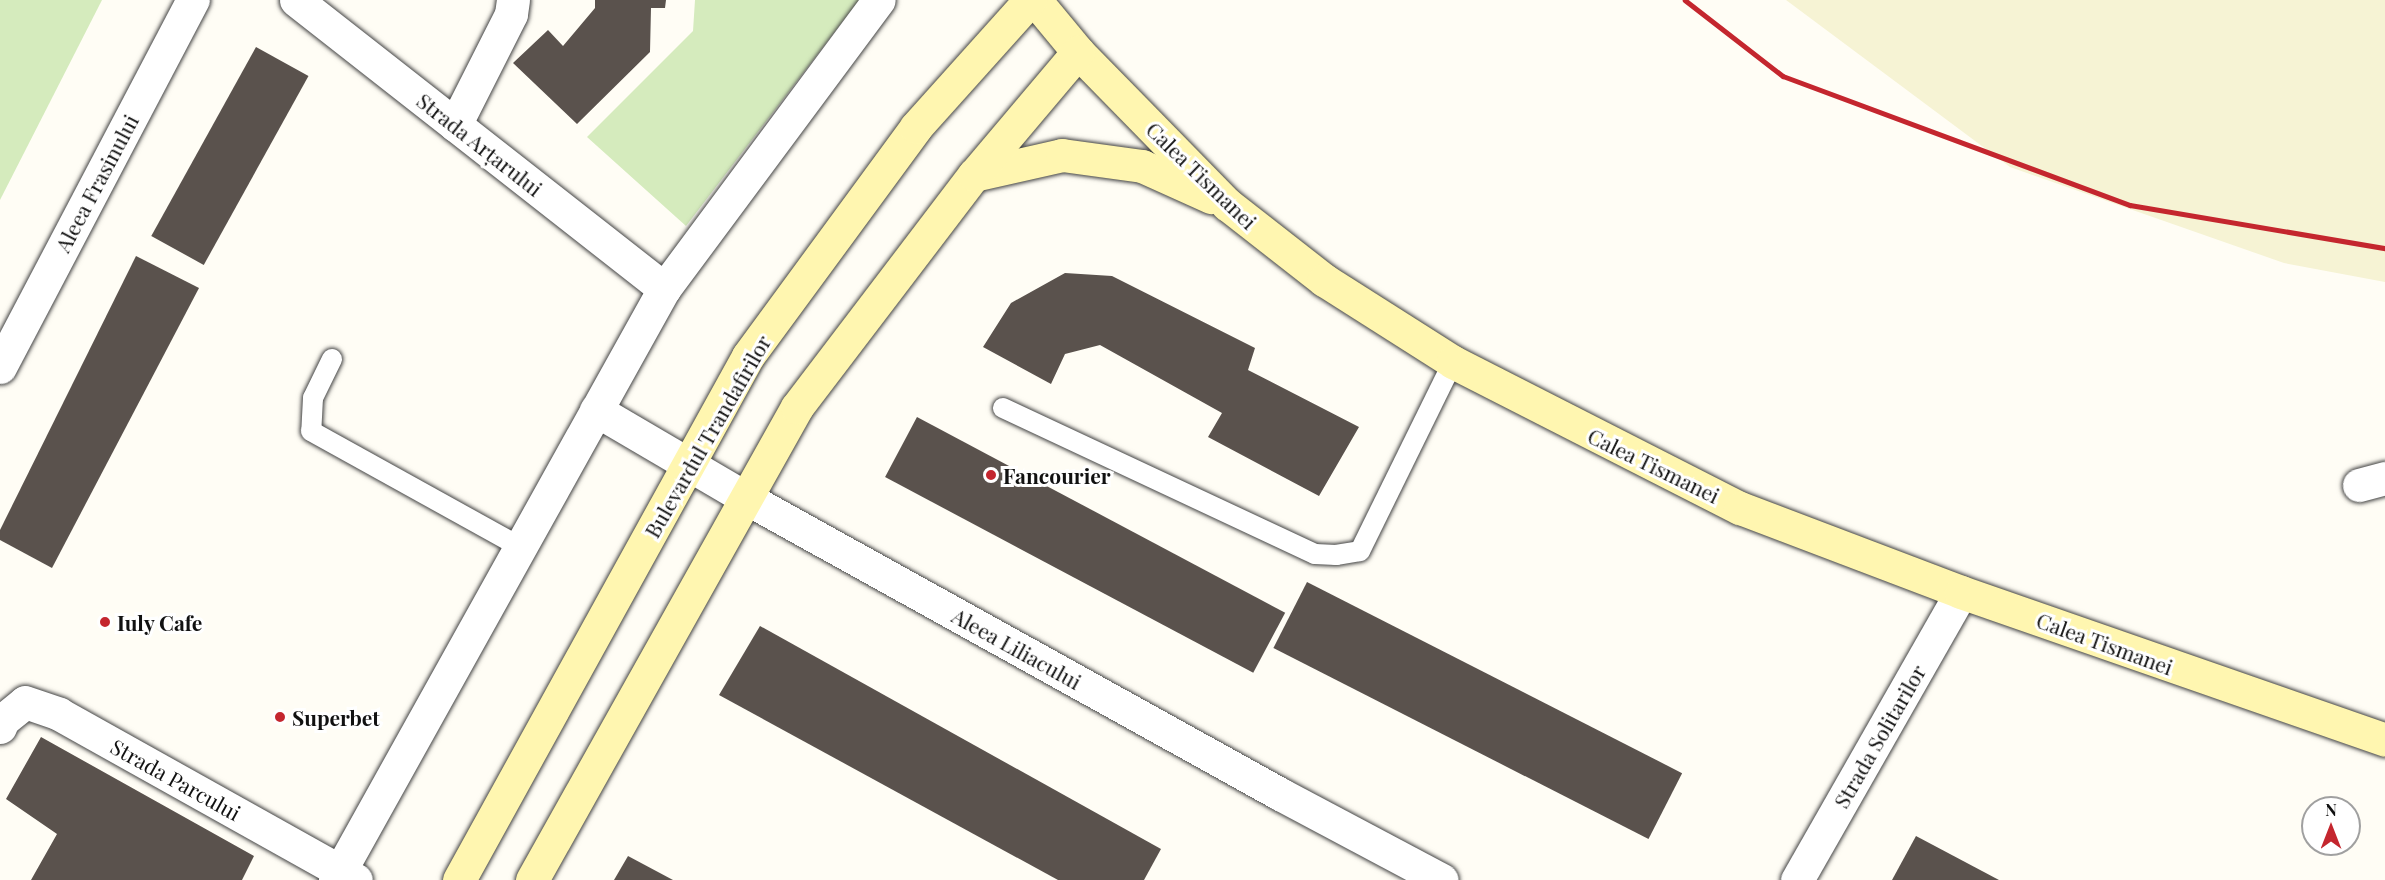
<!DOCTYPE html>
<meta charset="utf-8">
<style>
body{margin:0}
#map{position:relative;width:2385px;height:880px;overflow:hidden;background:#fffdf5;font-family:"Playfair Display",serif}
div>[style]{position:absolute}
.farmland>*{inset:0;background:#f6f3d4}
.green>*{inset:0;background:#d5ebbd}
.building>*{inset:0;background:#5a524d;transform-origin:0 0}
.roads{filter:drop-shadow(0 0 2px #444) drop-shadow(0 0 2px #444)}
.lane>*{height:20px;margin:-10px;padding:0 10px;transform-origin:10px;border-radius:10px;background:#fff}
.street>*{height:33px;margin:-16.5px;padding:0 16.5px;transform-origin:16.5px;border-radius:16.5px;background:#fff}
.secondary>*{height:33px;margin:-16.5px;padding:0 16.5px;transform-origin:16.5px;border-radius:16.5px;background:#fff6b0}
.rail>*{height:4.5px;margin:-2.25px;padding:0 2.25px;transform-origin:2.25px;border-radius:2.25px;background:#c4262e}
.dots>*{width:16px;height:16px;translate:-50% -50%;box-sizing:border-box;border:3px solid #fff;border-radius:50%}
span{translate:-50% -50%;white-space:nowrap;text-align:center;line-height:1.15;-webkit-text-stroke:6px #fff;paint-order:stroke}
.street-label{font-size:21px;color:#111}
.poi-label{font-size:21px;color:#111;font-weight:700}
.left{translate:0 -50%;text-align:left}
.north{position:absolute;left:2301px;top:796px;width:60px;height:60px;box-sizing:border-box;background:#fff;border:2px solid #a0a0a0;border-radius:50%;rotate:0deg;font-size:16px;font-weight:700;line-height:24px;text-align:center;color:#111}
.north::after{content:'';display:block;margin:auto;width:21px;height:27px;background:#c4262e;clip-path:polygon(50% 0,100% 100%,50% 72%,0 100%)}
</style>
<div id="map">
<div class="farmland">
<i style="clip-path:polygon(1786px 0,2385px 0,2385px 282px,2284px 263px,2010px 167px)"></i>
</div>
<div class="green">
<i style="clip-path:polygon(0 0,102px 0,0 200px)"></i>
<i style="clip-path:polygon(695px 0,859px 0,686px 226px,587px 137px,693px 31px)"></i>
</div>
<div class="building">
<i style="clip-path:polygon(595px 0,666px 0,665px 8px,651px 8px,650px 52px,577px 124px,513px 63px,548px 30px,563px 46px,595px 8px)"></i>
<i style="left:256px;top:47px;width:60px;height:216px;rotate:29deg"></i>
<i style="clip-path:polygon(136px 256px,199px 288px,52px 568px,0 540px,0 530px)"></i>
<i style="clip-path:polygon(1065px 273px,1112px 276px,1255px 348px,1248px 370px,1359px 427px,1319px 496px,1208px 437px,1222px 413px,1100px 345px,1065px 354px,1051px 384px,983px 347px,1011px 303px)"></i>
<i style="left:917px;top:417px;width:417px;height:68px;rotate:28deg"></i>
<i style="left:1307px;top:582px;width:421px;height:74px;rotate:27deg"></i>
<i style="clip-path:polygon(760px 626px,1161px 849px,1144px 880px,1058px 880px,719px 695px)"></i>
<i style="clip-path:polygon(41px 737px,254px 856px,242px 880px,31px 880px,57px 834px,6px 799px)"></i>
<i style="clip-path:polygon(1916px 836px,1999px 880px,1892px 880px)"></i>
<i style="clip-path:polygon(628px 856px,673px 880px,614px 880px)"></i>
</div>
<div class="roads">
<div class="lane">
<i style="left:332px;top:359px;width:43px;rotate:116deg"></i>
<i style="left:313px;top:398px;width:33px;rotate:93deg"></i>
<i style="left:311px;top:431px;width:239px;rotate:29deg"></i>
<i style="left:1003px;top:408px;width:344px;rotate:25.1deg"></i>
<i style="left:1315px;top:554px;width:21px;rotate:3deg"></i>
<i style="left:1336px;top:555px;width:24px;rotate:-9deg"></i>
<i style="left:1360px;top:551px;width:211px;rotate:-63.8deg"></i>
</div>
<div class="street">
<i style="left:296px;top:0;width:468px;rotate:38.1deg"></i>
<i style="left:455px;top:125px;width:124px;rotate:-63.2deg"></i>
<i style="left:511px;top:14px;width:14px;rotate:-82deg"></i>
<i style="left:0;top:367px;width:415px;rotate:-62.3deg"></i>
<i style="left:596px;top:410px;width:174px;rotate:30.4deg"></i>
<i style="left:746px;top:498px;width:611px;rotate:29deg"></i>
<i style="left:1280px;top:794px;width:183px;rotate:28deg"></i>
<i style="left:2359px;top:485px;width:27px;rotate:-15deg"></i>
<i style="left:0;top:727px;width:8px;rotate:-67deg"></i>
<i style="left:3px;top:720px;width:28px;rotate:-39deg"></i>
<i style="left:25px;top:702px;width:36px;rotate:19deg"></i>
<i style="left:59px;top:714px;width:340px;rotate:29.2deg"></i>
<i style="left:335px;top:880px;width:676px;rotate:-60.9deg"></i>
<i style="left:664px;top:289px;width:360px;rotate:-53.4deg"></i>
<i style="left:1797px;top:880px;width:331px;rotate:-60.3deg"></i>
</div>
<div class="secondary">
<i style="left:1035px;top:0;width:67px;rotate:50.4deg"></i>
<i style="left:1078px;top:52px;width:214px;rotate:45.6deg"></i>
<i style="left:1228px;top:205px;width:122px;rotate:38deg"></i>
<i style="left:1324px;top:280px;width:153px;rotate:32.4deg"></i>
<i style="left:1453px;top:362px;width:322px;rotate:27deg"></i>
<i style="left:1740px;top:508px;width:236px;rotate:20.8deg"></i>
<i style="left:1961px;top:592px;width:449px;rotate:19.2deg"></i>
<i style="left:974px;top:175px;width:90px;rotate:-12.8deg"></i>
<i style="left:1062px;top:155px;width:81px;rotate:7.8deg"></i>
<i style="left:1142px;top:166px;width:76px;rotate:24.2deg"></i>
<i style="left:459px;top:880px;width:598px;rotate:-61.12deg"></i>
<i style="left:748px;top:356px;width:284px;rotate:-53.7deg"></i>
<i style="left:916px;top:127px;width:171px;rotate:-48.1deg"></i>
<i style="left:532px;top:880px;width:542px;rotate:-60.74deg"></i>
<i style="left:797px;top:407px;width:292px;rotate:-52.7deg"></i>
<i style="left:974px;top:175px;width:161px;rotate:-49.8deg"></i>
</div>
</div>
<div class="rail">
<i style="left:1685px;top:0;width:124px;rotate:37.8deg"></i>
<i style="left:1783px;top:76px;width:370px;rotate:20.4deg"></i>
<i style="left:2130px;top:205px;width:259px;rotate:9.6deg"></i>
</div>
<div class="dots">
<i style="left:991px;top:475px;background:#c4262e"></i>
<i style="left:105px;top:622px;background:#c4262e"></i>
<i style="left:280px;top:717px;background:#c4262e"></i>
</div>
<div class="street-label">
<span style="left:480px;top:144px;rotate:38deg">Strada Arțarului</span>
<span style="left:1202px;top:175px;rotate:44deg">Calea Tismanei</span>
<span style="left:96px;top:183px;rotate:-62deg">Aleea Frasinului</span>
<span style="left:707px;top:436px;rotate:-60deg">Bulevardul Trandafirilor</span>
<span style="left:1654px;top:465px;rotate:26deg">Calea Tismanei</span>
<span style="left:2105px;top:643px;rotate:20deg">Calea Tismanei</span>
<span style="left:1017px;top:648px;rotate:29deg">Aleea Liliacului</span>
<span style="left:1879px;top:736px;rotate:-60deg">Strada Solitarilor</span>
<span style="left:176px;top:779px;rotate:29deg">Strada Parcului</span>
</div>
<div class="poi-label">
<span class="left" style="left:1003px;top:475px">Fancourier</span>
<span class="left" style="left:117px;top:622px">Iuly Cafe</span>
<span class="left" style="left:292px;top:717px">Superbet</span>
</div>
<div class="north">N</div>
</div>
